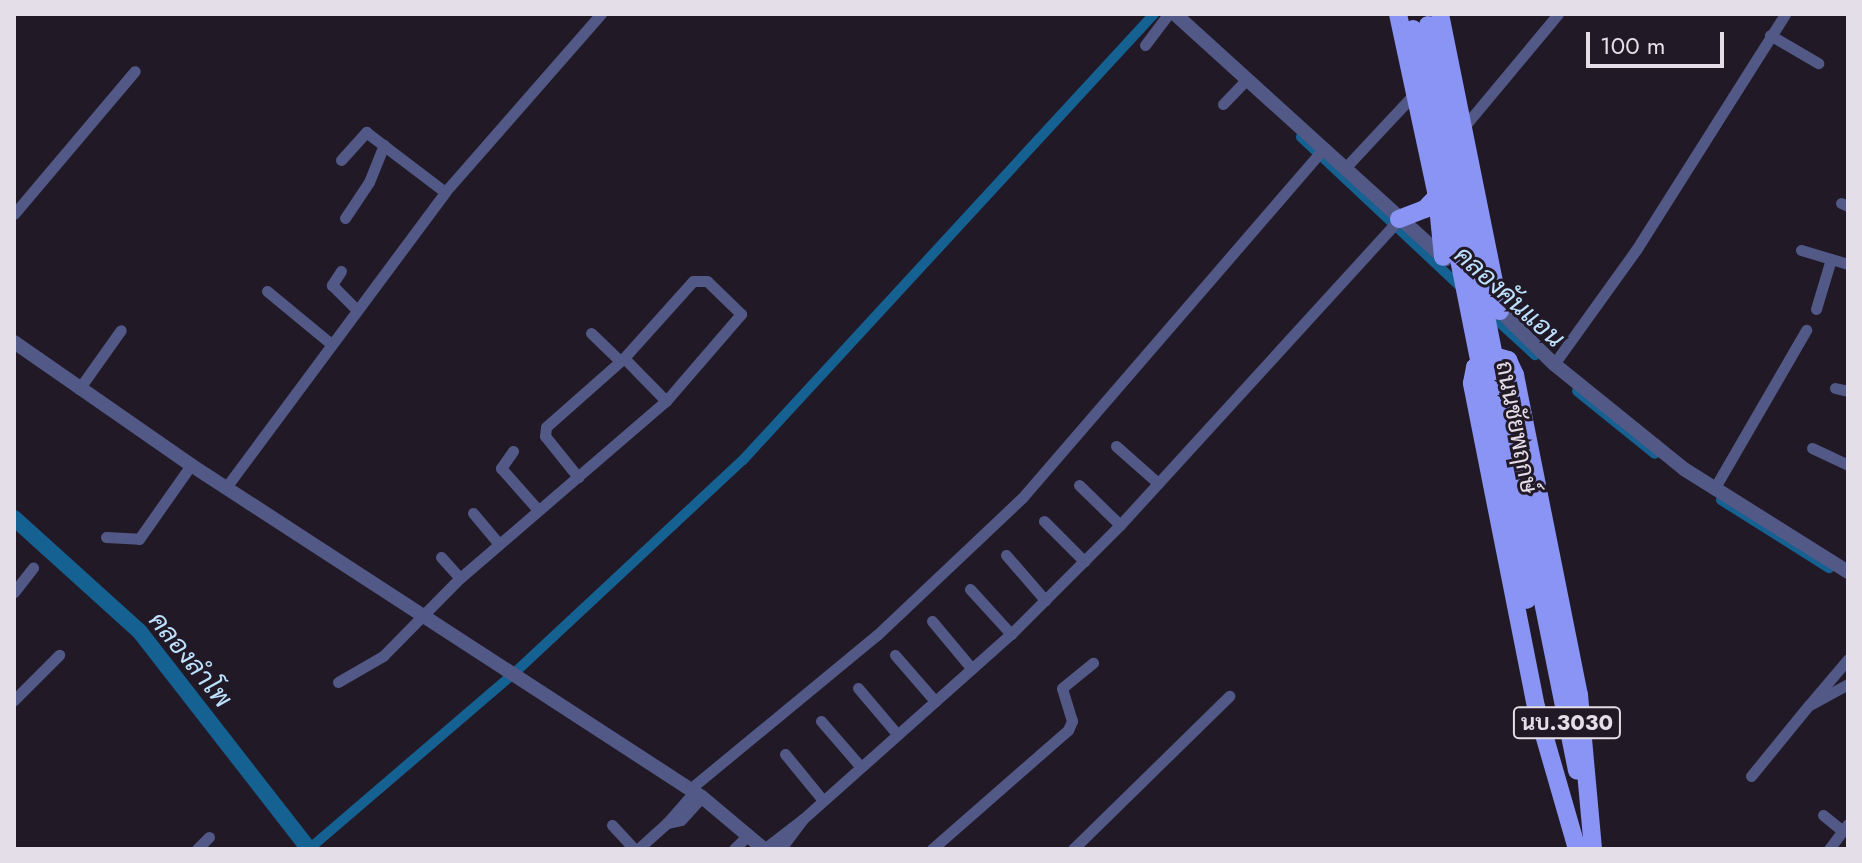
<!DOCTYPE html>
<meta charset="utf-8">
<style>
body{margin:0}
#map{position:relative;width:1862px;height:863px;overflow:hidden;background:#211926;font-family:Jost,Sarabun,sans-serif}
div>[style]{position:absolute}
.canal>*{height:10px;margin:-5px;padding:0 5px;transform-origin:5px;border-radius:5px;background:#156192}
.river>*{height:16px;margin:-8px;padding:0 8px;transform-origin:8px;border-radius:8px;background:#156192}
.minor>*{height:11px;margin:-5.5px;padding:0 5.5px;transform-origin:5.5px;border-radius:5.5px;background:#525987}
.tertiary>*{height:14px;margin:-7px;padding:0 7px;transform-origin:7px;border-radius:7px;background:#525987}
.primary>*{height:18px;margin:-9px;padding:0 9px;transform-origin:9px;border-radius:9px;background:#8994f4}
.primary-bridge>*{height:18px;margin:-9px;padding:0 9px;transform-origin:9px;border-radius:9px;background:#8994f4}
span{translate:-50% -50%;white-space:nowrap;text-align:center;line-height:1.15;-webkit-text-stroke:6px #211926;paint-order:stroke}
.shield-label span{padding:2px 6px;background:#211926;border:2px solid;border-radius:6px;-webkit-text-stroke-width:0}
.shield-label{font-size:22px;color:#e4dee8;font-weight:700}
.street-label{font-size:24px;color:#e4dee8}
.water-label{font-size:26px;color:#bee1fe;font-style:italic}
.frame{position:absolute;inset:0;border:16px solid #e4dee8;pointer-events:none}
.scale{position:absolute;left:1586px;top:32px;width:138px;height:36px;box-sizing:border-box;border:4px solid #e4dee8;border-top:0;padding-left:10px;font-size:24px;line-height:28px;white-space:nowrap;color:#e4dee8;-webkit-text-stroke:6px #211926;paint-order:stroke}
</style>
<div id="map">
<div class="canal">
<i style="left:1301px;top:137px;width:224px;rotate:43.2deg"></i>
<i style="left:1488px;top:312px;width:64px;rotate:42.5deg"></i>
<i style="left:1577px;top:391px;width:100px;rotate:38.9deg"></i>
<i style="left:1721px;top:500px;width:128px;rotate:32.2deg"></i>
<i style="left:309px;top:849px;width:265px;rotate:-40.6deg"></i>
<i style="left:510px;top:677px;width:318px;rotate:-43deg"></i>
<i style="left:743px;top:460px;width:606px;rotate:-47.34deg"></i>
</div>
<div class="river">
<i style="left:14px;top:518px;width:170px;rotate:42.1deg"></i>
<i style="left:140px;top:632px;width:275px;rotate:52.1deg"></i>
</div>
<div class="minor">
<i style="left:1770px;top:35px;width:56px;rotate:30.3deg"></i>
<i style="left:1145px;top:45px;width:39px;rotate:-53deg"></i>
<i style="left:1223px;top:104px;width:33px;rotate:-46deg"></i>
<i style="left:1463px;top:128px;width:148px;rotate:-50.2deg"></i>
<i style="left:341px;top:160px;width:38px;rotate:-48deg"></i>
<i style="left:366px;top:132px;width:99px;rotate:37.2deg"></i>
<i style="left:1345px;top:168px;width:101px;rotate:-47deg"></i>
<i style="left:1841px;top:203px;width:8px;rotate:23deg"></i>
<i style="left:14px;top:214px;width:187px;rotate:-49.8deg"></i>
<i style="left:345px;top:218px;width:43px;rotate:-56.3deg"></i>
<i style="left:369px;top:182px;width:40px;rotate:-68deg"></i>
<i style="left:1801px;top:250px;width:49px;rotate:16.6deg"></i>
<i style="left:341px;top:271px;width:17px;rotate:123deg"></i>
<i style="left:332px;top:285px;width:34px;rotate:45deg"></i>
<i style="left:267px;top:291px;width:82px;rotate:39.5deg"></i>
<i style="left:1816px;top:309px;width:52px;rotate:-73.3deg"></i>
<i style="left:591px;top:333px;width:40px;rotate:44deg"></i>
<i style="left:624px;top:358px;width:60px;rotate:45.7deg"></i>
<i style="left:1554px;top:364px;width:140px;rotate:-54.3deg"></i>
<i style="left:1636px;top:250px;width:279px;rotate:-57.7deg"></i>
<i style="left:1835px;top:388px;width:13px;rotate:13deg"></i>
<i style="left:79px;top:389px;width:72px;rotate:-54.6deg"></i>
<i style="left:1116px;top:446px;width:56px;rotate:41.4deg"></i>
<i style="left:1812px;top:448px;width:40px;rotate:25deg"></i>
<i style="left:513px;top:451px;width:21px;rotate:125deg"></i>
<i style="left:501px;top:468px;width:56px;rotate:48.6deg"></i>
<i style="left:1079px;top:485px;width:57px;rotate:44.3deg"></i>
<i style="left:227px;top:486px;width:366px;rotate:-53.4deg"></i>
<i style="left:445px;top:192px;width:237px;rotate:-48.8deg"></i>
<i style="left:1714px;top:489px;width:184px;rotate:-59.9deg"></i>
<i style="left:473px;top:513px;width:40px;rotate:50deg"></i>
<i style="left:1044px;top:521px;width:57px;rotate:45deg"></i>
<i style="left:106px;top:537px;width:33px;rotate:3deg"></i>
<i style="left:139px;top:539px;width:90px;rotate:-54.9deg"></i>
<i style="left:1006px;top:555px;width:60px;rotate:49.1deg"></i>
<i style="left:441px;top:557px;width:28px;rotate:48deg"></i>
<i style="left:970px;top:589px;width:61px;rotate:47.7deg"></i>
<i style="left:14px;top:592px;width:31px;rotate:-52deg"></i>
<i style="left:932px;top:621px;width:62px;rotate:50.2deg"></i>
<i style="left:895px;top:655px;width:61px;rotate:49deg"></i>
<i style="left:338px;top:682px;width:52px;rotate:-30deg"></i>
<i style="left:383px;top:656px;width:110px;rotate:-45.4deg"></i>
<i style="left:460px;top:578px;width:272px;rotate:-40.7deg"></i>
<i style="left:666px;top:401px;width:115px;rotate:-49.2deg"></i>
<i style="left:741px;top:314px;width:47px;rotate:-135.9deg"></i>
<i style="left:707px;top:281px;width:14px;rotate:180deg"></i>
<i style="left:693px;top:281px;width:103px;rotate:131.9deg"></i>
<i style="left:624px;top:358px;width:104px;rotate:138.5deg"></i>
<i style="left:546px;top:427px;width:9px;rotate:96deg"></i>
<i style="left:545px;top:436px;width:53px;rotate:51.2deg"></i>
<i style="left:858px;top:688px;width:60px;rotate:49.7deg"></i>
<i style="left:14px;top:700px;width:64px;rotate:-45deg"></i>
<i style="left:1809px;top:705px;width:60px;rotate:-49.7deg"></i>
<i style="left:821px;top:721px;width:60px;rotate:49.1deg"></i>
<i style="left:785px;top:754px;width:57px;rotate:50.7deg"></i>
<i style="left:1751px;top:776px;width:90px;rotate:-50.8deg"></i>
<i style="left:1808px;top:706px;width:46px;rotate:-28.8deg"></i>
<i style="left:690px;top:789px;width:242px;rotate:-39.5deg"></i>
<i style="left:877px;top:635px;width:199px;rotate:-43.4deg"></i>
<i style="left:1022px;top:498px;width:461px;rotate:-49.2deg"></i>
<i style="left:694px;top:792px;width:41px;rotate:131.1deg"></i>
<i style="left:667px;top:823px;width:14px;rotate:-12deg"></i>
<i style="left:681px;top:820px;width:31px;rotate:-48deg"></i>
<i style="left:1823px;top:815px;width:26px;rotate:39deg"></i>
<i style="left:803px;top:819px;width:278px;rotate:-41.7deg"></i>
<i style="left:1011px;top:634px;width:154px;rotate:-45deg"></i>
<i style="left:1120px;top:525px;width:414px;rotate:-47.6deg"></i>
<i style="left:612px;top:825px;width:33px;rotate:47deg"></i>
<i style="left:197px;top:849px;width:17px;rotate:-45deg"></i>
<i style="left:638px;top:849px;width:39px;rotate:-42deg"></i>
<i style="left:734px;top:849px;width:20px;rotate:-45deg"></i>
<i style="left:764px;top:849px;width:49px;rotate:-37.6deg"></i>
<i style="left:803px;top:819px;width:38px;rotate:127deg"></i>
<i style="left:932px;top:849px;width:181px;rotate:-41.2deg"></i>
<i style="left:1068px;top:730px;width:10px;rotate:-66deg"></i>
<i style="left:1072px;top:721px;width:34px;rotate:-107deg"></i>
<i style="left:1062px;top:688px;width:40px;rotate:-39deg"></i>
<i style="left:1073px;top:849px;width:219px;rotate:-44.4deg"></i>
<i style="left:1829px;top:849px;width:31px;rotate:-53deg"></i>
</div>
<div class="tertiary">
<i style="left:1175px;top:14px;width:365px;rotate:42.2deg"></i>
<i style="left:1495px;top:306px;width:83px;rotate:44.5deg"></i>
<i style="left:1554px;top:364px;width:167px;rotate:38.9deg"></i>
<i style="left:1684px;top:469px;width:194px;rotate:32.1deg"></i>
<i style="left:14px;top:342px;width:216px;rotate:34.8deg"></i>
<i style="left:191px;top:465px;width:609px;rotate:33.01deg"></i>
<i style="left:702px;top:797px;width:81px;rotate:40deg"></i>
</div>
<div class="primary">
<i style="left:1398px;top:14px;width:186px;rotate:77.9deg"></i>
<i style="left:1437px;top:196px;width:61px;rotate:84.4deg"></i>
<i style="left:1440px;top:14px;width:303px;rotate:78.6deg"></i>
<i style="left:1399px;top:219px;width:28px;rotate:-21deg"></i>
<i style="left:1425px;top:209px;width:18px;rotate:-47deg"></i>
<i style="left:1542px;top:597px;width:177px;rotate:78.6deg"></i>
<i style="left:1577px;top:849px;width:148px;rotate:-106.1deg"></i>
<i style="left:1536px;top:707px;width:330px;rotate:-101.2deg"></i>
<i style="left:1472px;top:383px;width:16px;rotate:-79deg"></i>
<i style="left:1475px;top:367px;width:23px;rotate:-29deg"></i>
<i style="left:1495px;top:356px;width:14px;rotate:17deg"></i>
<i style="left:1508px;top:360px;width:17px;rotate:65deg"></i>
<i style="left:1515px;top:375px;width:326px;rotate:78.7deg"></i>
<i style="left:1579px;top:695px;width:155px;rotate:84.8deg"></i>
</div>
<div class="primary-bridge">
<i style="left:1428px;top:25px;width:583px;rotate:78.73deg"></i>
<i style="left:1413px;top:29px;width:582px;rotate:78.71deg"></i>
</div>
<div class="shield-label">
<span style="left:1567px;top:723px">นบ.3030</span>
</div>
<div class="street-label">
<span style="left:1517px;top:427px;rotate:79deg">ถนนชัยพฤกษ์</span>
</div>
<div class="water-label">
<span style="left:1509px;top:297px;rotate:42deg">คลองคันแอน</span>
<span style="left:190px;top:660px;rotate:51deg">คลองลำโพ</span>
</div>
<div class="frame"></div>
<div class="scale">100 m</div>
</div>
